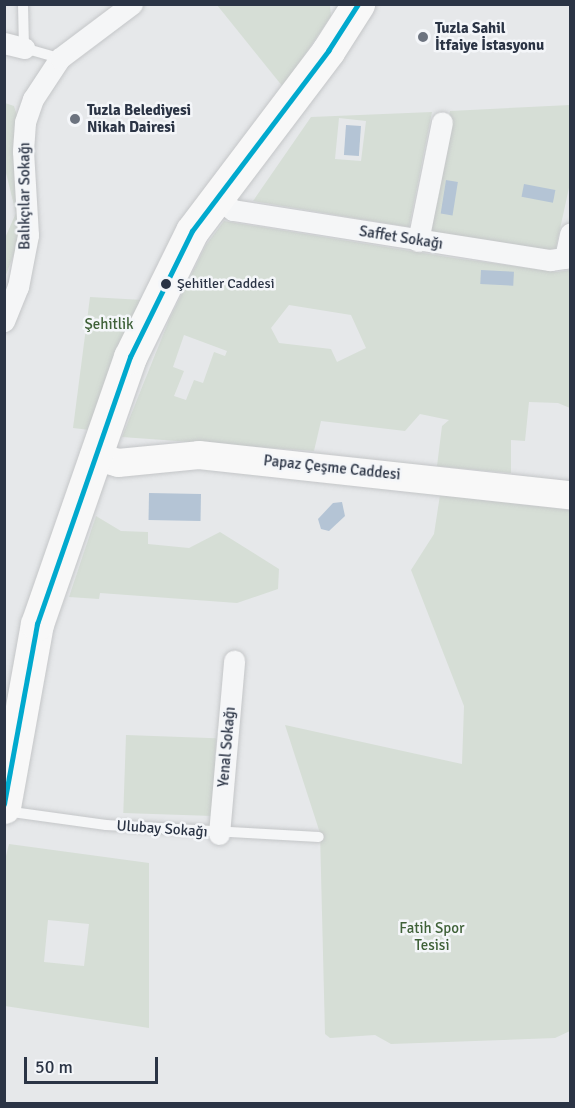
<!DOCTYPE html>
<meta charset="utf-8">
<style>
body{margin:0}
#map{position:relative;width:575px;height:1108px;overflow:hidden;background:#e6e8ea;font-family:Signika,sans-serif}
div>[style]{position:absolute}
.green>*{inset:0;background:#d6ded6;transform-origin:0 0}
.water>*{inset:0;background:#b4c4d5;transform-origin:0 0}
.roads{filter:drop-shadow(0 0 2px #c4c6c8) drop-shadow(0 0 2px #c4c6c8)}
.lane>*{height:10px;margin:-5px;padding:0 5px;transform-origin:5px;border-radius:5px;background:#f5f6f7}
.street>*{height:21px;margin:-10.5px;padding:0 10.5px;transform-origin:10.5px;border-radius:10.5px;background:#f5f6f7}
.secondary>*{height:28px;margin:-14px;padding:0 14px;transform-origin:14px;border-radius:14px;background:#f8f8f8}
.primary>*{height:33px;margin:-16.5px;padding:0 16.5px;transform-origin:16.5px;border-radius:16.5px;background:#f8f8f8}
.bus-1>*{height:4.5px;margin:-2.25px;padding:0 2.25px;transform-origin:2.25px;border-radius:2.25px;background:#00a9ce}
.dots>*{width:16px;height:16px;translate:-50% -50%;box-sizing:border-box;border:3px solid #f4f6f9;border-radius:50%}
span{translate:-50% -50%;white-space:nowrap;text-align:center;line-height:1.15;-webkit-text-stroke:5px #f4f6f9;paint-order:stroke}
.bus-label{font-size:14px;color:#2b3445}
.left{translate:0 -50%;text-align:left}
.poi-label{font-size:15px;color:#2b3445;font-weight:700}
.street-label{font-size:15px;color:#2b3445}
.park-label{font-size:15px;color:#3f6138}
.frame{position:absolute;inset:0;border:6px solid #2b3445;pointer-events:none}
.scale{position:absolute;left:24px;top:1057px;width:134px;height:27px;box-sizing:border-box;border:3px solid #2b3445;border-top:0;padding-left:8px;font-size:18px;line-height:21px;white-space:nowrap;color:#2b3445;-webkit-text-stroke:4px #f4f6f9;paint-order:stroke}
</style>
<div id="map">
<div class="green">
<i style="clip-path:polygon(217px 5px,330px 5px,331px 16px,283px 87px)"></i>
<i style="clip-path:polygon(5px 103px,14px 106px,17px 116px,13px 144px,22px 233px,4px 280px,5px 238px,16px 213px,5px 169px)"></i>
<i style="clip-path:polygon(570px 105px,570px 183px,555px 252px,427px 231px,450px 111px)"></i>
<i style="clip-path:polygon(evenodd,432px 112px,409px 227px,253px 201px,311px 117px,432px 112px,339px 118px,366px 121px,361px 161px,335px 159px,339px 118px)"></i>
<i style="clip-path:polygon(evenodd,224px 221px,454px 258px,557px 272px,570px 270px,570px 408px,558px 403px,529px 402px,525px 441px,511px 440px,511px 473px,437px 466px,442px 426px,449px 420px,420px 414px,405px 431px,321px 421px,314px 451px,122px 437px,169px 320px,206px 245px,224px 221px,289px 305px,351px 315px,366px 348px,337px 362px,331px 349px,279px 343px,271px 328px,289px 305px,224px 221px,184px 335px,227px 351px,225px 356px,214px 352px,203px 383px,194px 380px,186px 400px,174px 396px,184px 371px,173px 367px,184px 335px)"></i>
<i style="clip-path:polygon(90px 297px,143px 300px,90px 430px,73px 428px)"></i>
<i style="clip-path:polygon(440px 495px,570px 510px,570px 1031px,555px 1038px,391px 1044px,375px 1035px,330px 1038px,325px 1034px,320px 833px,285px 725px,462px 764px,464px 706px,411px 570px,434px 534px)"></i>
<i style="clip-path:polygon(96px 516px,121px 531px,148px 532px,148px 544px,189px 548px,220px 532px,279px 569px,278px 589px,237px 603px,100px 593px,99px 599px,69px 597px)"></i>
<i style="left:126px;top:735px;width:90px;height:78px;rotate:2deg"></i>
<i style="clip-path:polygon(evenodd,9px 844px,149px 863px,149px 1028px,5px 1006px,4px 864px,9px 844px,48px 920px,89px 924px,84px 966px,44px 962px,48px 920px)"></i>
</div>
<div class="water">
<i style="left:346px;top:125px;width:15px;height:30px;rotate:4deg"></i>
<i style="left:446px;top:180px;width:12px;height:34px;rotate:9deg"></i>
<i style="left:524px;top:184px;width:32px;height:13px;rotate:11deg"></i>
<i style="left:481px;top:270px;width:33px;height:14px;rotate:3deg"></i>
<i style="left:149px;top:493px;width:52px;height:27px;rotate:1deg"></i>
<i style="clip-path:polygon(342px 502px,345px 516px,329px 531px,321px 529px,318px 519px,333px 503px)"></i>
</div>
<div class="roads">
<div class="lane">
<i style="left:23px;top:4px;width:44px;rotate:88.7deg"></i>
<i style="left:24px;top:48px;width:37px;rotate:16deg"></i>
<i style="left:5px;top:811px;width:102px;rotate:7.9deg"></i>
<i style="left:106px;top:825px;width:213px;rotate:3.2deg"></i>
</div>
<div class="street">
<i style="left:4px;top:43px;width:21px;rotate:14deg"></i>
<i style="left:216px;top:198px;width:21px;rotate:35deg"></i>
<i style="left:233px;top:210px;width:321px;rotate:9deg"></i>
<i style="left:550px;top:260px;width:15px;rotate:-8deg"></i>
<i style="left:565px;top:258px;width:25px;rotate:-78deg"></i>
<i style="left:418px;top:241px;width:121px;rotate:-78.6deg"></i>
<i style="left:4px;top:321px;width:37px;rotate:-68deg"></i>
<i style="left:18px;top:287px;width:53px;rotate:-79.1deg"></i>
<i style="left:28px;top:235px;width:84px;rotate:-93.4deg"></i>
<i style="left:23px;top:151px;width:29px;rotate:-86deg"></i>
<i style="left:25px;top:122px;width:24px;rotate:-71deg"></i>
<i style="left:33px;top:99px;width:49px;rotate:-56.6deg"></i>
<i style="left:60px;top:58px;width:90px;rotate:-36.9deg"></i>
<i style="left:219px;top:834px;width:174px;rotate:-85deg"></i>
</div>
<div class="secondary">
<i style="left:94px;top:456px;width:25px;rotate:16deg"></i>
<i style="left:118px;top:463px;width:81px;rotate:-5.6deg"></i>
<i style="left:199px;top:455px;width:373px;rotate:6.2deg"></i>
</div>
<div class="primary">
<i style="left:4px;top:807px;width:186px;rotate:-79.8deg"></i>
<i style="left:37px;top:624px;width:283px;rotate:-70.8deg"></i>
<i style="left:130px;top:357px;width:140px;rotate:-63.8deg"></i>
<i style="left:192px;top:231px;width:226px;rotate:-52.9deg"></i>
<i style="left:328px;top:51px;width:56px;rotate:-57.4deg"></i>
</div>
</div>
<div class="bus-1">
<i style="left:4px;top:804px;width:183px;rotate:-79.6deg"></i>
<i style="left:37px;top:624px;width:283px;rotate:-70.8deg"></i>
<i style="left:130px;top:357px;width:140px;rotate:-63.8deg"></i>
<i style="left:192px;top:231px;width:226px;rotate:-52.9deg"></i>
<i style="left:328px;top:51px;width:56px;rotate:-57.4deg"></i>
</div>
<div class="dots">
<i style="left:423px;top:37px;background:#6c737f"></i>
<i style="left:75px;top:119px;background:#6c737f"></i>
<i style="left:166px;top:284px;background:#2b3445"></i>
</div>
<div class="bus-label">
<span class="left" style="left:177px;top:284px">Şehitler Caddesi</span>
</div>
<div class="poi-label">
<span class="left" style="left:435px;top:37px">Tuzla Sahil<br>İtfaiye İstasyonu</span>
<span class="left" style="left:87px;top:119px">Tuzla Belediyesi<br>Nikah Dairesi</span>
</div>
<div class="street-label">
<span style="left:25px;top:196px;rotate:-90deg">Balıkçılar Sokağı</span>
<span style="left:401px;top:238px;rotate:9deg">Saffet Sokağı</span>
<span style="left:332px;top:468px;rotate:6deg">Papaz Çeşme Caddesi</span>
<span style="left:227px;top:747px;rotate:-85deg">Yenal Sokağı</span>
<span style="left:162px;top:829px;rotate:4deg">Ulubay Sokağı</span>
</div>
<div class="park-label">
<span style="left:109px;top:325px">Şehitlik</span>
<span style="left:432px;top:937px">Fatih Spor<br>Tesisi</span>
</div>
<div class="frame"></div>
<div class="scale">50 m</div>
</div>
